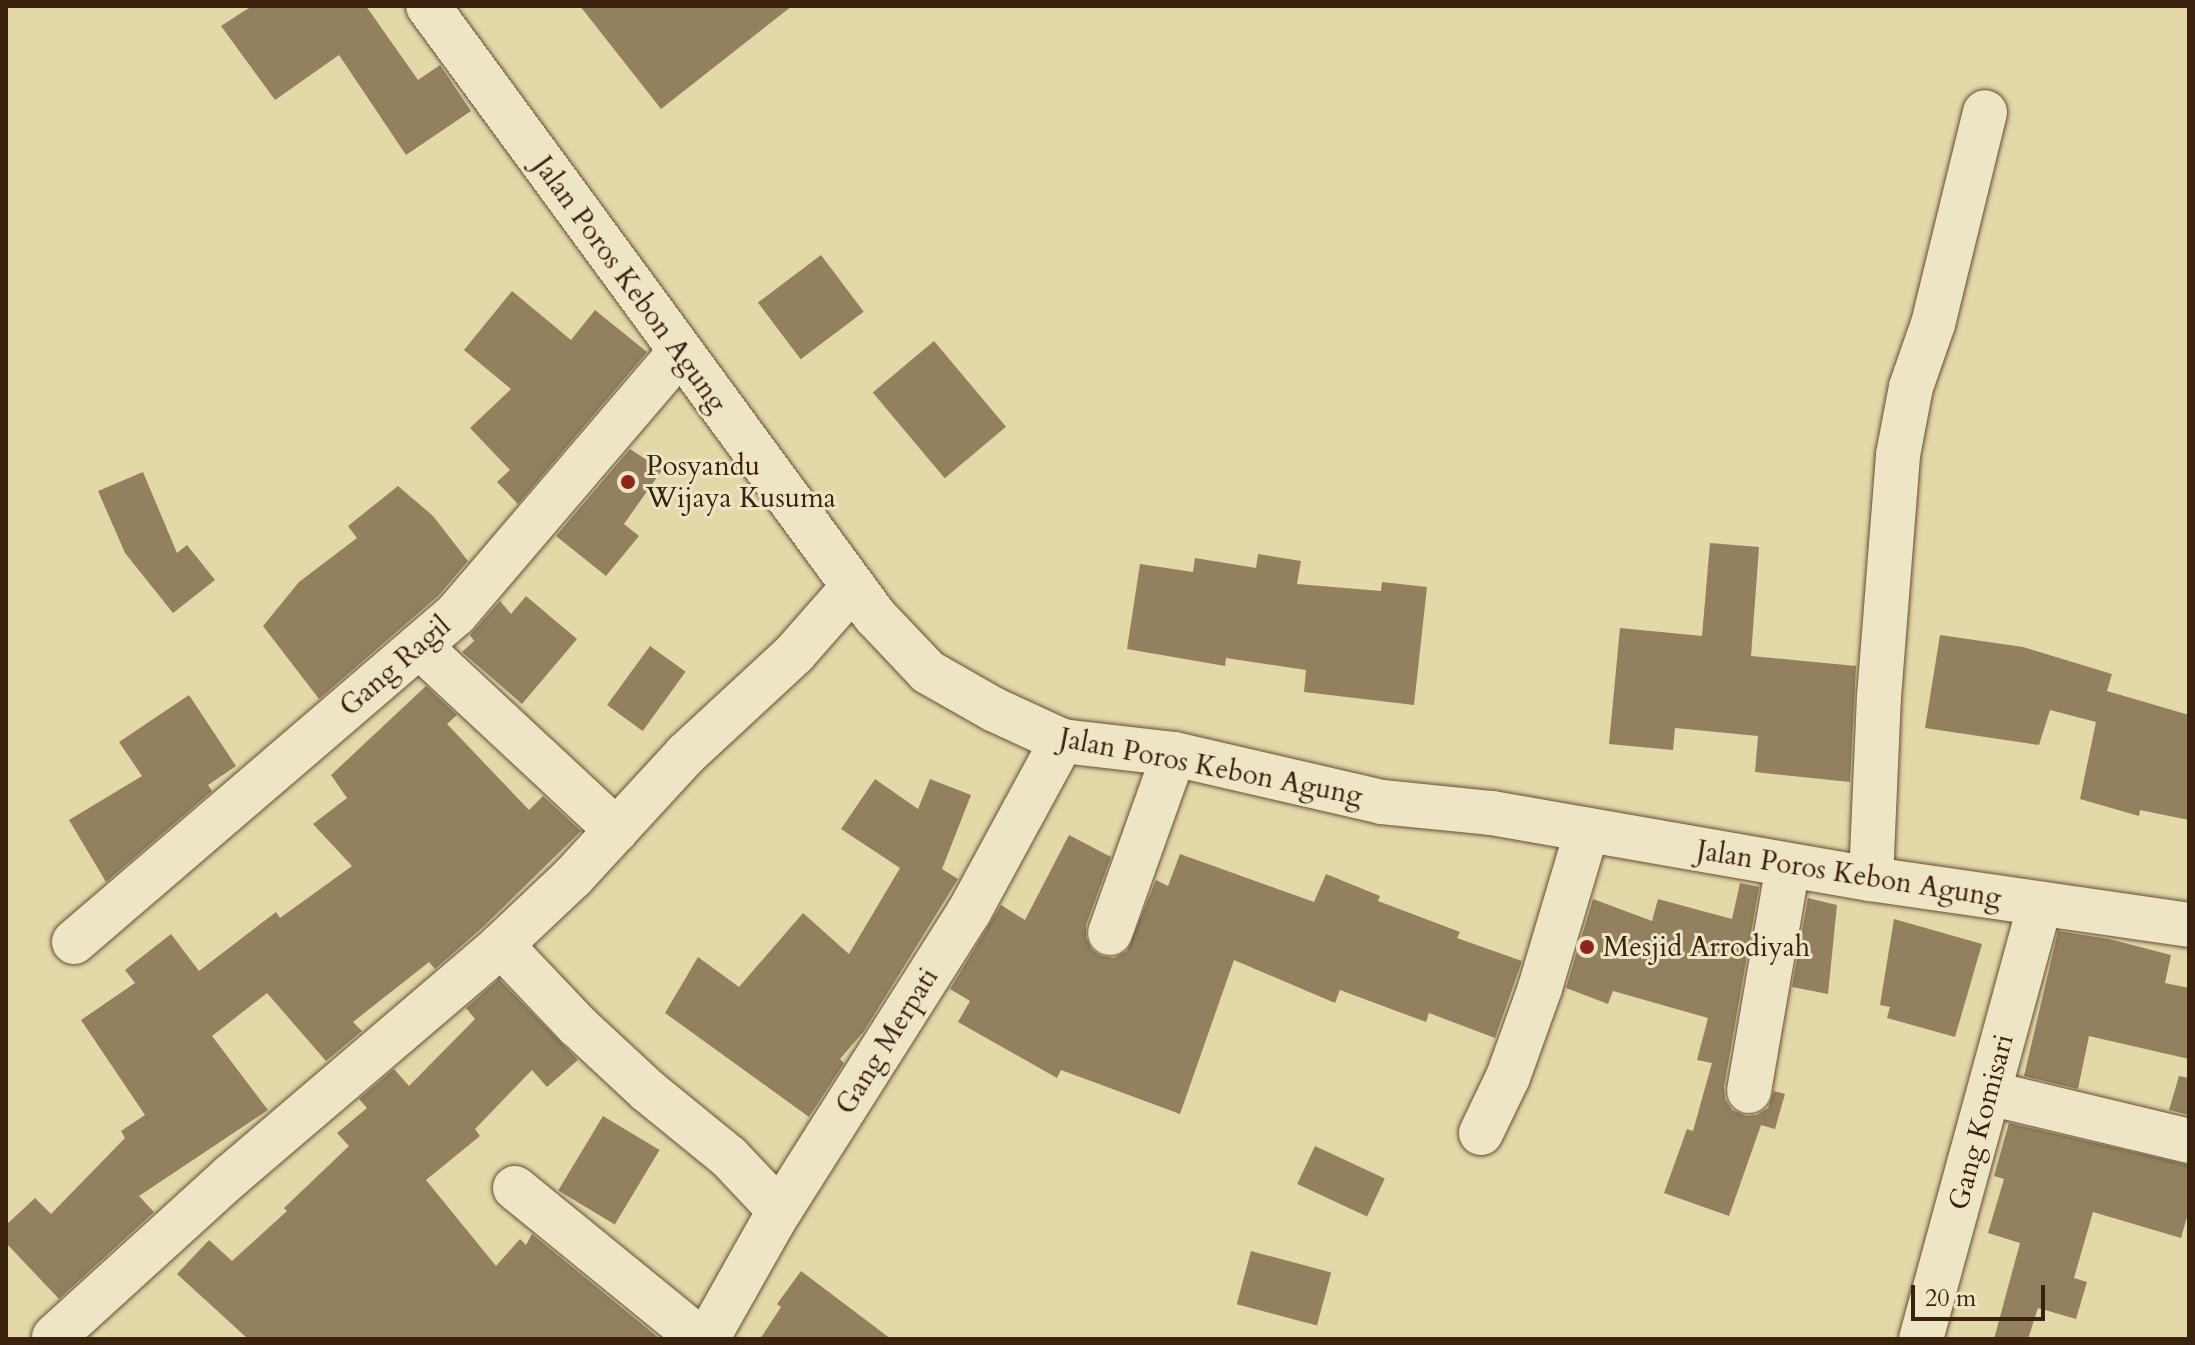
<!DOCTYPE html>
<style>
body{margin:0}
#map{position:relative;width:2195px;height:1345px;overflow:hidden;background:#e4d7a8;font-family:Cardo,serif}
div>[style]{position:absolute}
.building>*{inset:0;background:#93805f;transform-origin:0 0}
.roads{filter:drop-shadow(0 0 2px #654f35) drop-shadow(0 0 2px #654f35)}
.minor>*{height:44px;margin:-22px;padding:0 22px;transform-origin:22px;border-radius:22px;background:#ede5c6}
.secondary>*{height:44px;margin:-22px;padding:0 22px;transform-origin:22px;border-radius:22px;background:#ede5c6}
.dots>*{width:22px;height:22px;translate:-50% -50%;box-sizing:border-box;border:4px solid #ede5c6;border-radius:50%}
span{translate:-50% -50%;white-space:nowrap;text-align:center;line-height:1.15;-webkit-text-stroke:6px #ede5c6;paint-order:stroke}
.street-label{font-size:28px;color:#3b220f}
.poi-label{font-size:28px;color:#3b220f}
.left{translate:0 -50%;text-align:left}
.frame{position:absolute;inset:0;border:8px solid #3b220f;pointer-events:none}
.scale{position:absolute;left:1911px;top:1285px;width:134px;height:36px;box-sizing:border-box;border:4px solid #3b220f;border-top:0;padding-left:10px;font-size:24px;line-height:28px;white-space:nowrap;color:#3b220f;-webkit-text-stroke:6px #ede5c6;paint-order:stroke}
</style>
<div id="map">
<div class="building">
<i style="clip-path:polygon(252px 6px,366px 6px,418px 80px,440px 65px,471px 111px,406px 155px,339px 55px,275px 100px,221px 26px)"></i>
<i style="clip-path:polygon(580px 6px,792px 6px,661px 109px)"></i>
<i style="left:821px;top:255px;width:71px;height:79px;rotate:53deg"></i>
<i style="clip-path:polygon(512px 291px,571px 340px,595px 310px,647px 352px,518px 504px,497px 482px,510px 470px,470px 428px,511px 389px,464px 350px)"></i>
<i style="left:934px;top:341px;width:112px;height:80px;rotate:50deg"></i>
<i style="clip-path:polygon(630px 449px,662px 470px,624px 524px,639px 536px,606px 576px,556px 536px)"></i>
<i style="clip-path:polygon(143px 472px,177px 553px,187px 545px,215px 580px,173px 613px,125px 553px,98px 491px)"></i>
<i style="clip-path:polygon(398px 486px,433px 516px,468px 561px,438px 596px,319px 699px,263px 626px,299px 582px,357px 538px,348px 526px)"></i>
<i style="clip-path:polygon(1710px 543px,1759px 547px,1751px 656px,1856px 666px,1850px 782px,1755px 772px,1758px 736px,1675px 728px,1673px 750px,1609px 744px,1620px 628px,1702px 636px)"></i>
<i style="clip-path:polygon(1258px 554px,1301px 561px,1297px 584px,1381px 591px,1382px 582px,1427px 587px,1414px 705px,1304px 692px,1306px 670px,1226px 658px,1225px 666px,1127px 649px,1140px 564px,1193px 572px,1195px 558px,1256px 568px)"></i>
<i style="clip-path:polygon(526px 596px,577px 639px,522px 704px,462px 652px,474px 641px,470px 635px,500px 601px,511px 614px)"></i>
<i style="clip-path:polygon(1940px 635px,2023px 647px,2112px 674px,2107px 691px,2189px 715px,2189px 820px,2140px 810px,2139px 816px,2080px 799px,2096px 722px,2050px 710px,2039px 745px,1925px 728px)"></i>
<i style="left:650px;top:646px;width:44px;height:73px;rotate:36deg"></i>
<i style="clip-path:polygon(426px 686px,457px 715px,447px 724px,529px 810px,543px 796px,581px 831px,484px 926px,435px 969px,429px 962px,353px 1022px,362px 1031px,326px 1061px,267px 993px,212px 1036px,268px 1110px,139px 1196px,154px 1212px,59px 1299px,6px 1243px,6px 1225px,35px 1198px,51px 1214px,125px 1138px,121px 1131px,145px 1115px,81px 1020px,135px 983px,125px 970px,171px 934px,199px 971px,276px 912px,280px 918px,352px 866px,313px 824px,347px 798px,331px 775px)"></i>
<i style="clip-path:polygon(189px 695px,236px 766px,208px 785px,212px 791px,106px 882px,69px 820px,142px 776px,119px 742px)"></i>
<i style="clip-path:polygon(875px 779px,918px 809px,930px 779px,971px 795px,942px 869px,958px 879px,864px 1031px,840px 1059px,844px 1063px,809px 1117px,665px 1013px,698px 957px,739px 987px,803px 913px,849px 954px,900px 868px,841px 829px)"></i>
<i style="clip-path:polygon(1069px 835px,1111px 857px,1086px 925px,1086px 938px,1092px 950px,1101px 956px,1114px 958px,1127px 951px,1156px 880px,1168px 886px,1180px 854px,1314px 902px,1326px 874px,1380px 896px,1378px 901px,1460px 932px,1457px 938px,1522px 961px,1495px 1038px,1429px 1013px,1426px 1022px,1340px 990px,1335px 1003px,1234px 960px,1180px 1114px,1061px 1070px,1057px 1078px,958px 1022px,970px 1001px,950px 989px,1001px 905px,1025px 920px)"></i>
<i style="clip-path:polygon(1740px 883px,1759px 887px,1724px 1087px,1725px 1099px,1732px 1110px,1746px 1116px,1757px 1115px,1768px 1108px,1774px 1091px,1785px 1094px,1775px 1129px,1761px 1125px,1729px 1216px,1664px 1193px,1687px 1129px,1693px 1131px,1712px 1063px,1697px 1060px,1708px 1018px,1613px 991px,1608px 1004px,1566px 988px,1593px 899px,1652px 921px,1658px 899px,1732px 919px)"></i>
<i style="clip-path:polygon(1808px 898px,1837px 905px,1828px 994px,1792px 987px)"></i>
<i style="clip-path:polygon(1894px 919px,1982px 944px,1955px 1037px,1887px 1018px,1890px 1007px,1880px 1005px)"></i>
<i style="clip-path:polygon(2058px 931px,2109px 939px,2171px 955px,2165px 983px,2189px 988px,2189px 1059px,2089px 1036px,2078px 1089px,2024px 1076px)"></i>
<i style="clip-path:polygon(499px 979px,578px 1060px,547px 1087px,532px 1070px,475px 1129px,480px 1136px,426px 1180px,496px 1266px,520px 1239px,526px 1245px,532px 1234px,660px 1339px,248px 1339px,177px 1274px,209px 1240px,232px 1261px,287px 1211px,284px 1208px,349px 1146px,337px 1133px,367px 1108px,359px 1099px,394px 1069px,409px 1086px,475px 1019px,466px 1008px)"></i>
<i style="clip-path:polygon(2179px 1076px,2189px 1078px,2189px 1115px,2169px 1110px)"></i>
<i style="left:603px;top:1116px;width:66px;height:87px;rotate:31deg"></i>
<i style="clip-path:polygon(2009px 1123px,2189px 1165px,2189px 1210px,2181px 1238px,2093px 1212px,2074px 1278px,2087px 1282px,2076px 1319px,2038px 1308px,2028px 1339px,1994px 1339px,2020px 1243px,1988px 1233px,2004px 1179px,1994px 1176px)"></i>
<i style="left:1315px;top:1146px;width:77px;height:42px;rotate:25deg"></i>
<i style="left:1251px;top:1251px;width:83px;height:55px;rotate:15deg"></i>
<i style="clip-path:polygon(801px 1271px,891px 1339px,760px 1339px,781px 1307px,777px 1304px)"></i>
</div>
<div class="roads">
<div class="minor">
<i style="left:419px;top:646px;width:270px;rotate:43deg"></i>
<i style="left:1871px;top:879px;width:182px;rotate:-87.5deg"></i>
<i style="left:1879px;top:697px;width:243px;rotate:-85.5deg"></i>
<i style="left:1898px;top:455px;width:69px;rotate:-79.2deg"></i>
<i style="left:1911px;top:387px;width:67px;rotate:-70.8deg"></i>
<i style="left:1933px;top:324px;width:218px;rotate:-76.2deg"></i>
<i style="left:1110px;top:933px;width:190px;rotate:-70.3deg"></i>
<i style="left:74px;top:942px;width:503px;rotate:-40.65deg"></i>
<i style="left:456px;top:614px;width:345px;rotate:-49.5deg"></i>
<i style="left:501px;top:945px;width:112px;rotate:46.5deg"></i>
<i style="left:578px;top:1026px;width:96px;rotate:42.9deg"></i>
<i style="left:648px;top:1091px;width:104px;rotate:39.2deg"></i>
<i style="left:729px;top:1157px;width:74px;rotate:46.6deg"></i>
<i style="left:1749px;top:1091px;width:229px;rotate:-80.2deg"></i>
<i style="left:1989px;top:1093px;width:206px;rotate:13.5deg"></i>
<i style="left:1481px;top:1133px;width:62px;rotate:-64.3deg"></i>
<i style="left:1508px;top:1077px;width:95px;rotate:-70.2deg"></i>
<i style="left:1540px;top:988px;width:165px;rotate:-73.4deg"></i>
<i style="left:515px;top:1188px;width:239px;rotate:39.2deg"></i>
<i style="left:54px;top:1337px;width:239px;rotate:-42.3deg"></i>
<i style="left:231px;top:1176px;width:355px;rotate:-40.5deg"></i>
<i style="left:501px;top:945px;width:99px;rotate:-43.4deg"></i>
<i style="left:573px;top:877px;width:166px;rotate:-47.4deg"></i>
<i style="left:685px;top:755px;width:150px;rotate:-42.8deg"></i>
<i style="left:795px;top:653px;width:88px;rotate:-48.7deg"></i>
<i style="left:707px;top:1339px;width:137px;rotate:-60.6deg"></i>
<i style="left:774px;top:1220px;width:365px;rotate:-57.7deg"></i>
<i style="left:969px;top:912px;width:195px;rotate:-61.5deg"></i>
<i style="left:1921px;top:1339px;width:451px;rotate:-74.7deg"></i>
</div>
<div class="secondary">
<i style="left:428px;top:6px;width:756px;rotate:53.77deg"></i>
<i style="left:875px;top:616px;width:77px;rotate:46.6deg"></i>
<i style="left:928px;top:672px;width:77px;rotate:29.6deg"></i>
<i style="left:995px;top:710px;width:74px;rotate:24.8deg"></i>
<i style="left:1062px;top:741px;width:113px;rotate:6.6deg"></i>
<i style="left:1174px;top:754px;width:213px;rotate:13deg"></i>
<i style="left:1382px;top:802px;width:111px;rotate:5.7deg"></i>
<i style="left:1492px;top:813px;width:385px;rotate:9.9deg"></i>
<i style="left:1871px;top:879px;width:321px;rotate:8.2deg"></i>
</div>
</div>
<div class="dots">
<i style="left:628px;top:482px;background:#8f2418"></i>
<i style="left:1587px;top:947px;background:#8f2418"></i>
</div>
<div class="street-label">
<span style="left:630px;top:284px;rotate:54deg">Jalan Poros Kebon Agung</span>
<span style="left:395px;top:666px;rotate:-41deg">Gang Ragil</span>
<span style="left:1211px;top:767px;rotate:11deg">Jalan Poros Kebon Agung</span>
<span style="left:1849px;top:874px;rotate:9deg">Jalan Poros Kebon Agung</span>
<span style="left:887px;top:1041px;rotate:-58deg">Gang Merpati</span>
<span style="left:1981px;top:1122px;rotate:-75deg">Gang Komisari</span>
</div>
<div class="poi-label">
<span class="left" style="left:646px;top:482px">Posyandu<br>Wijaya Kusuma</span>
<span class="left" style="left:1603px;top:947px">Mesjid Arrodiyah</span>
</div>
<div class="frame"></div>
<div class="scale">20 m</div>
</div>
